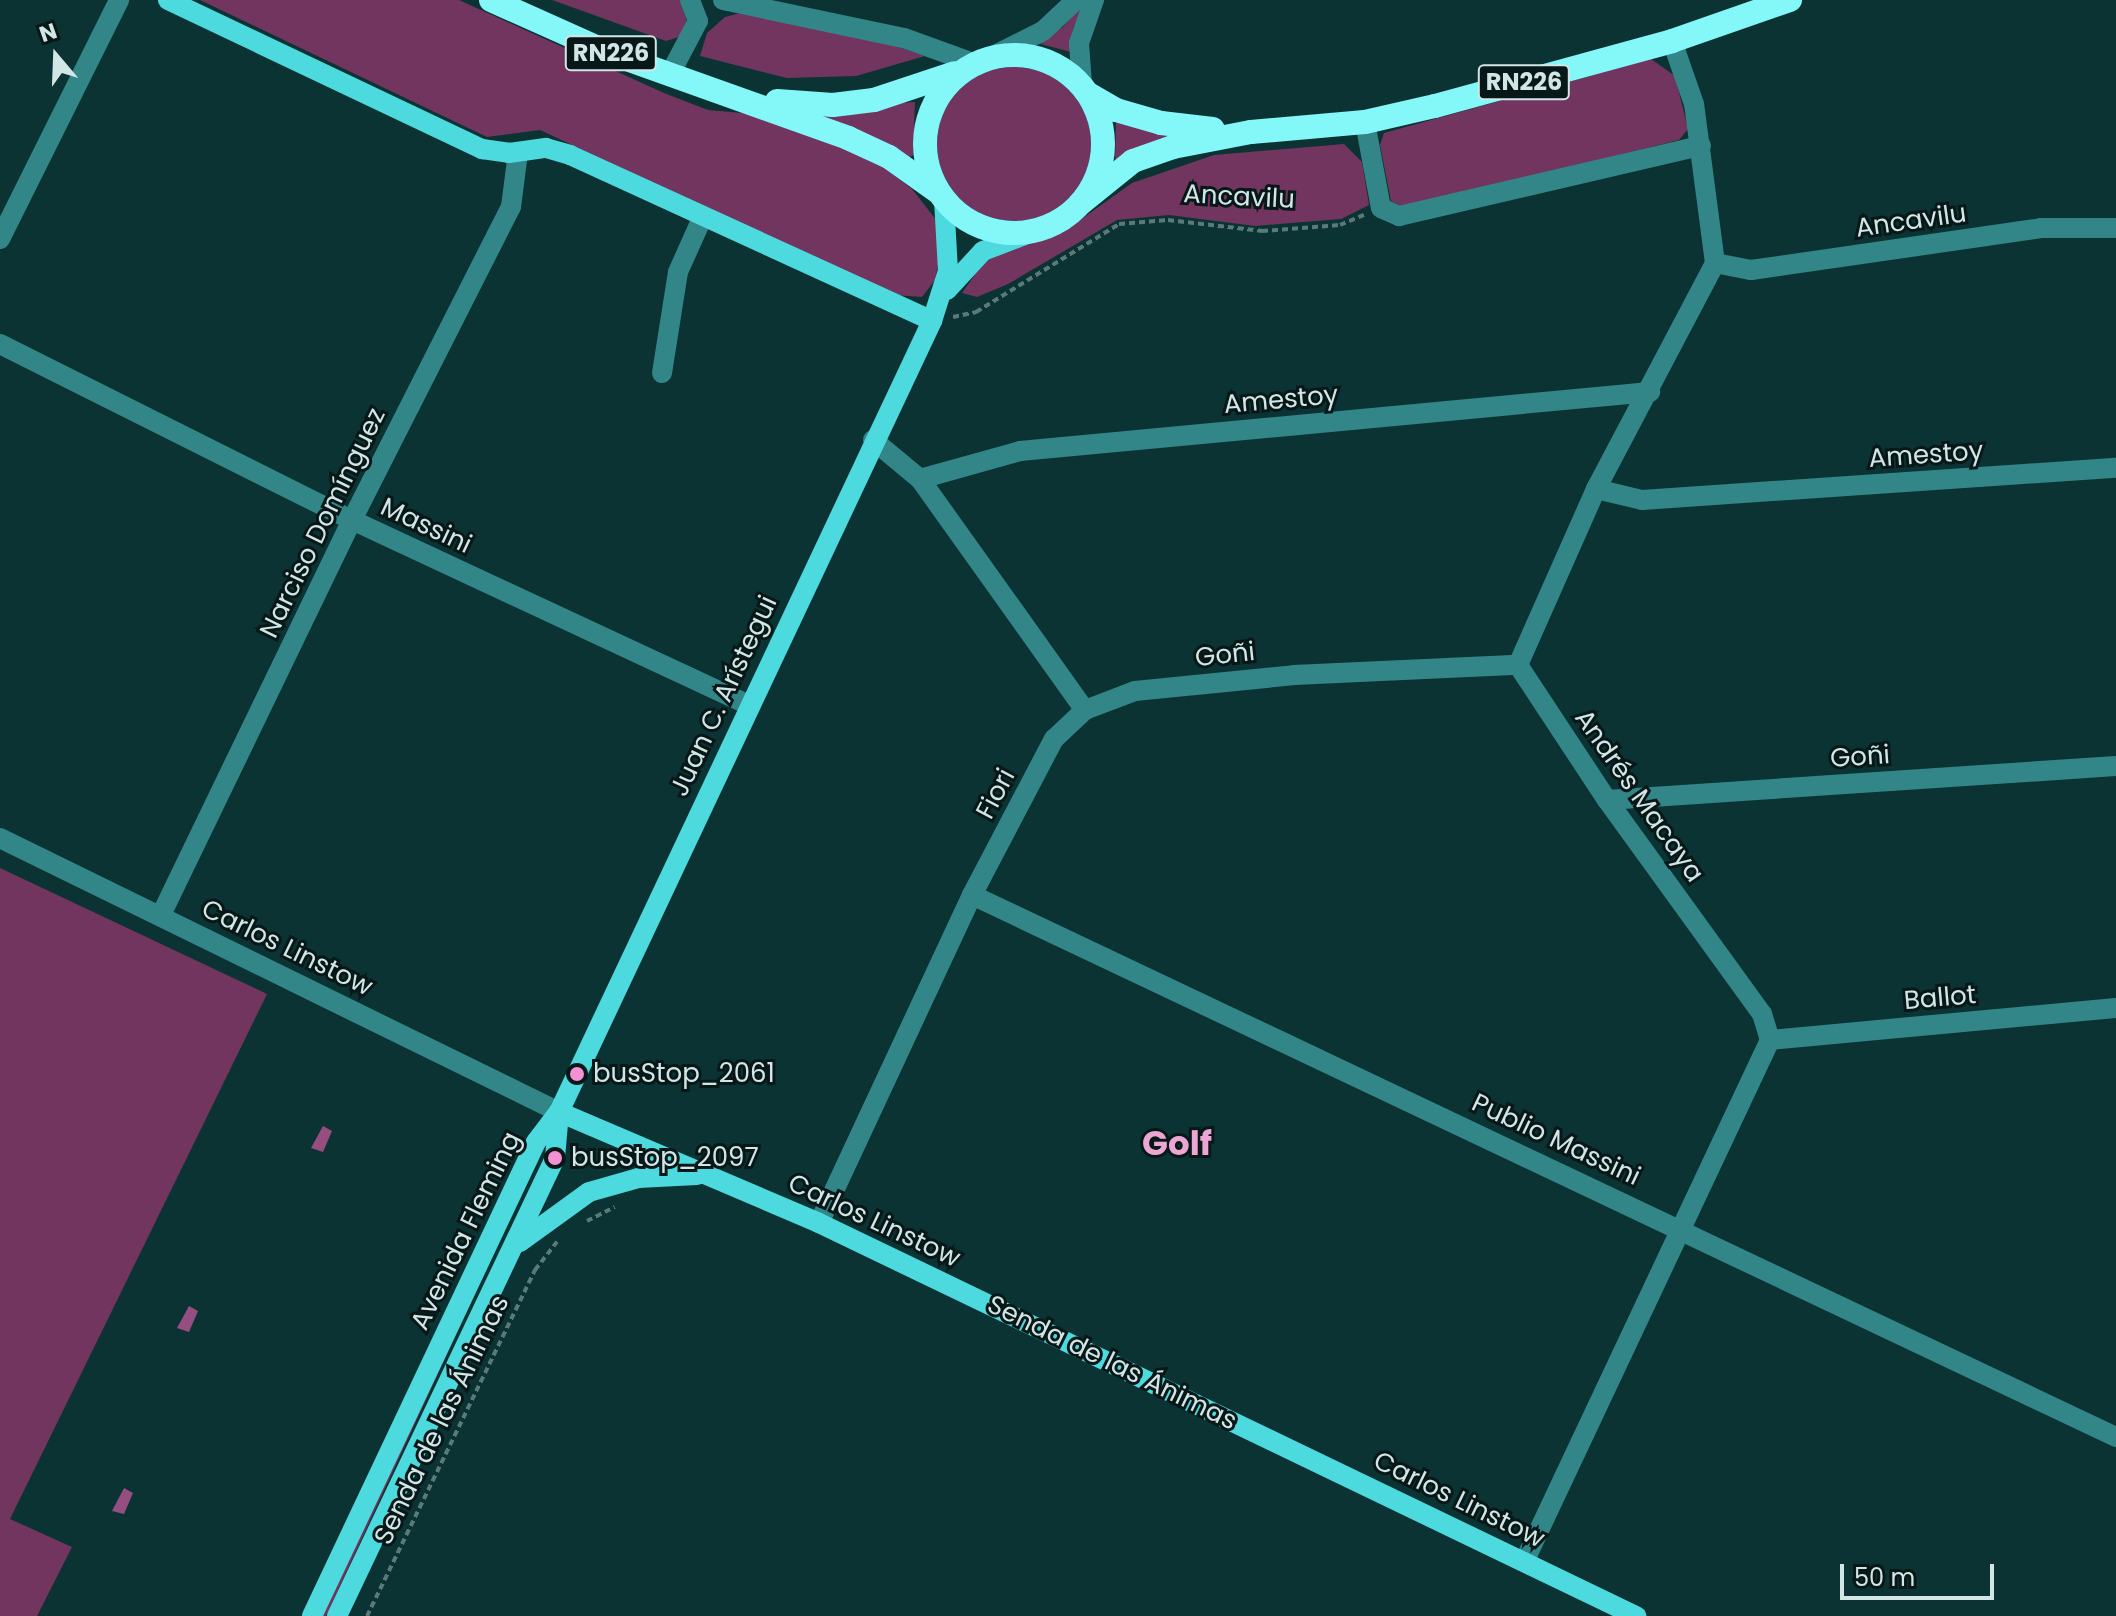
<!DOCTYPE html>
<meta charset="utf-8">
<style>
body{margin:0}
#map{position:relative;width:2116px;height:1616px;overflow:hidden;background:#0c3333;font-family:Poppins,sans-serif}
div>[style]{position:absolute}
.green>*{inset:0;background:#723560}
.round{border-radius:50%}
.water>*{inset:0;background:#954e7f}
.path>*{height:4px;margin-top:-2px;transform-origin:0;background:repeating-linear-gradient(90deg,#5a7a7a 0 6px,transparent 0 10px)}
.minor>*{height:20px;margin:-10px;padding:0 10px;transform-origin:10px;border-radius:10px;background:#338688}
.major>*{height:20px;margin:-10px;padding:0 10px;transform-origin:10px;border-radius:10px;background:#4ddade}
.highway>*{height:24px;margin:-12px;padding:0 12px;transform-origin:12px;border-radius:12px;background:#84f7f9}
.highway>.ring{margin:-12px;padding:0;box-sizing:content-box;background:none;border:24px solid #84f7f9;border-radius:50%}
.dots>*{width:22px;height:22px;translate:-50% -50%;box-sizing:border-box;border:4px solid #081718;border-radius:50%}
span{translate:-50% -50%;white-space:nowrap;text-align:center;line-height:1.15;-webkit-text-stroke:6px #081718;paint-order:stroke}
.shield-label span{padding:2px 6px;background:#081718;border:2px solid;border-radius:6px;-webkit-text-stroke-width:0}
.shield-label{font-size:24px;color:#d2e6e6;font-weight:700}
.street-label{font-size:26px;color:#d2e6e6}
.poi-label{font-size:26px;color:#d2e6e6}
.left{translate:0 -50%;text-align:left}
.district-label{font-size:34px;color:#eba6d3;font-weight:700}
.north{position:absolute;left:16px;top:16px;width:80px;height:80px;-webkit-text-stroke:6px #081718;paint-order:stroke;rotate:341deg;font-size:22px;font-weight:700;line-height:32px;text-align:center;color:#d2e6e6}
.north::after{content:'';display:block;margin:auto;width:28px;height:36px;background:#d2e6e6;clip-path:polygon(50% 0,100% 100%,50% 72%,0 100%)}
.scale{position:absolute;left:1840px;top:1564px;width:154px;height:36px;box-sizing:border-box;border:4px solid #d2e6e6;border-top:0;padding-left:10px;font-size:24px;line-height:28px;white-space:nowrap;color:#d2e6e6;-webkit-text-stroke:6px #081718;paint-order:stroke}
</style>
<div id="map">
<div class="green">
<i style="clip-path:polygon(200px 0,459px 0,664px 93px,708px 110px,753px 114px,873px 159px,912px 189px,937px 221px,941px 250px,935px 280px,922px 297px,894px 295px,540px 130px,487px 137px)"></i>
<i style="clip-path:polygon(552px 0,680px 0,687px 22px,679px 37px,666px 41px)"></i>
<i style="clip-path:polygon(1086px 0,1073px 29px,1071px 52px,1037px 43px,1063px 27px)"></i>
<i style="clip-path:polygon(748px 11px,869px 37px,925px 56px,856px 76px,787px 78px,700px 56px,707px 33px,725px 17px)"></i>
<i style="clip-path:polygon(1651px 59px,1675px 76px,1688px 129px,1679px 140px,1406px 208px,1391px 201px,1380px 145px,1384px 133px)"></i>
<i class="round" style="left:937px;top:67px;width:154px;height:154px"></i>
<i style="clip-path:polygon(915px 102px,913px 155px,908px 158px,800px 109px)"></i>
<i style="clip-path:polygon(1116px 119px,1186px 134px,1115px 166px)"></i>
<i style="clip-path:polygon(1344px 144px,1362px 162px,1369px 205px,1341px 219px,1255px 226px,1169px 215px,1117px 220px,1008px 284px,977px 297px,962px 293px,988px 256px,1062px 233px,1132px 183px,1214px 155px)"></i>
<i style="clip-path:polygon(0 868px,267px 994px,10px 1519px,72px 1547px,37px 1616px,0 1616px)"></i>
<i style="clip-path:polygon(541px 1151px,326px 1616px,321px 1616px)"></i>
</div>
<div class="water">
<i style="clip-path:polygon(323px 1126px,332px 1131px,323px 1152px,311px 1148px)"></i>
<i style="clip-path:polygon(189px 1306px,198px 1311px,189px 1332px,177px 1328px)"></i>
<i style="clip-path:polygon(124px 1488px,133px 1493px,124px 1514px,112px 1511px)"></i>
</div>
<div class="path">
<i style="left:953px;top:317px;width:24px;rotate:-12deg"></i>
<i style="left:976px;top:312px;width:168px;rotate:-31.6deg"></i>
<i style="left:1119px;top:224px;width:49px;rotate:-4.7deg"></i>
<i style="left:1168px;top:220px;width:95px;rotate:6.7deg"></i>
<i style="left:1262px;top:231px;width:78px;rotate:-4.4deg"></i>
<i style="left:1340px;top:225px;width:26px;rotate:-23deg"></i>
<i style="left:587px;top:1221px;width:31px;rotate:-27deg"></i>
<i style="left:367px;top:1616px;width:385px;rotate:-64.1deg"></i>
<i style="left:535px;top:1270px;width:36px;rotate:-52deg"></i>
</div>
<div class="minor">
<i style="left:723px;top:0;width:185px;rotate:11.9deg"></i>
<i style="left:904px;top:38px;width:77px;rotate:19.9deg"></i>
<i style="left:987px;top:59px;width:63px;rotate:-26.6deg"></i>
<i style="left:1043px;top:31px;width:45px;rotate:-43.2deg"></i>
<i style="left:670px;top:74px;width:60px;rotate:-62.2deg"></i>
<i style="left:698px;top:21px;width:22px;rotate:-111deg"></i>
<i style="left:1082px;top:84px;width:41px;rotate:-94.2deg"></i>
<i style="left:1079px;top:43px;width:46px;rotate:-70.8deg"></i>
<i style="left:1365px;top:122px;width:87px;rotate:79.5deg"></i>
<i style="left:1381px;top:208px;width:20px;rotate:24deg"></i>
<i style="left:1399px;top:216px;width:310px;rotate:-13.1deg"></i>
<i style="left:0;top:239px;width:267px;rotate:-63.5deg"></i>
<i style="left:1715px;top:263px;width:37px;rotate:11deg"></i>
<i style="left:1751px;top:270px;width:293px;rotate:-8.2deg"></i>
<i style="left:2041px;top:228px;width:75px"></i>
<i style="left:0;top:344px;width:394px;rotate:26.6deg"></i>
<i style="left:352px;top:520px;width:437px;rotate:25deg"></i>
<i style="left:662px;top:373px;width:102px;rotate:-81deg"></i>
<i style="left:678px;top:272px;width:61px;rotate:-65.9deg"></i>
<i style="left:873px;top:440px;width:61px;rotate:39.7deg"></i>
<i style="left:920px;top:479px;width:284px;rotate:54.5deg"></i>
<i style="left:920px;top:479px;width:104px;rotate:-15.6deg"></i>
<i style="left:1020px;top:451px;width:633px;rotate:-5.35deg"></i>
<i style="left:1596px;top:489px;width:47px;rotate:13.4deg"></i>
<i style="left:1642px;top:500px;width:475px;rotate:-3.9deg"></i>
<i style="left:1607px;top:800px;width:510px;rotate:-3.82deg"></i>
<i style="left:0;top:838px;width:623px;rotate:26.11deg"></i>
<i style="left:972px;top:895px;width:1266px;rotate:25.35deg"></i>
<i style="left:161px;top:915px;width:439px;rotate:-64.2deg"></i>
<i style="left:352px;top:520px;width:351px;rotate:-63.1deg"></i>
<i style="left:511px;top:207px;width:55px;rotate:-82.7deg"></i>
<i style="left:1770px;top:1040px;width:347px;rotate:-5.3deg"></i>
<i style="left:819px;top:1223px;width:362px;rotate:-65deg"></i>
<i style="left:972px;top:895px;width:176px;rotate:-62.3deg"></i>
<i style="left:1054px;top:739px;width:42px;rotate:-43.1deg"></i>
<i style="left:1085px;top:710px;width:53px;rotate:-20.8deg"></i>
<i style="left:1135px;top:691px;width:160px;rotate:-5.7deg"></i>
<i style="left:1294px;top:675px;width:224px;rotate:-2.6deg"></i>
<i style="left:1525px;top:1560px;width:575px;rotate:-64.77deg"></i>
<i style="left:1770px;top:1040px;width:27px;rotate:-107deg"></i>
<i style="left:1762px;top:1014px;width:264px;rotate:-125.9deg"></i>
<i style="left:1607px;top:800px;width:162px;rotate:-123.4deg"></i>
<i style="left:1518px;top:665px;width:193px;rotate:-66.1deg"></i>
<i style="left:1596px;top:489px;width:255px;rotate:-62.2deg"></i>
<i style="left:1715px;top:263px;width:160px;rotate:-97.5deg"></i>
<i style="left:1694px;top:104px;width:67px;rotate:-109.2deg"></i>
</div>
<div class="major">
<i style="left:168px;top:0;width:348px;rotate:25.4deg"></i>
<i style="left:482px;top:149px;width:27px;rotate:8deg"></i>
<i style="left:509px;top:153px;width:37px;rotate:-8deg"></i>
<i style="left:546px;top:148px;width:25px;rotate:16deg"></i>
<i style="left:570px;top:155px;width:398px;rotate:24.6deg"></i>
<i style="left:947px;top:290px;width:53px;rotate:-47.3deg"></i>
<i style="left:983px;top:251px;width:59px;rotate:-20.9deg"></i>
<i style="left:559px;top:1112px;width:283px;rotate:23.1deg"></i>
<i style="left:819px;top:1223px;width:907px;rotate:25.69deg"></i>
<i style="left:520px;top:1242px;width:85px;rotate:-35.9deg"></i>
<i style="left:589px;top:1192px;width:51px;rotate:-15.9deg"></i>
<i style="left:638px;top:1178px;width:59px;rotate:-2.9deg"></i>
<i style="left:312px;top:1616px;width:524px;rotate:-64.71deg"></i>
<i style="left:536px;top:1142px;width:38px;rotate:-53deg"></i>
<i style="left:559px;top:1112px;width:875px;rotate:-64.75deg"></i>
<i style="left:932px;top:321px;width:52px;rotate:-72.3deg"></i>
<i style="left:948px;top:271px;width:71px;rotate:-93.2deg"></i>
<i style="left:337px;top:1616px;width:507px;rotate:-64.55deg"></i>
<i style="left:555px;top:1158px;width:46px;rotate:-85deg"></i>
</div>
<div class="highway">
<i style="left:491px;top:0;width:127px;rotate:24.1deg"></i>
<i style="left:607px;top:52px;width:256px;rotate:19.6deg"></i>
<i style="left:848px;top:138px;width:45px;rotate:24.9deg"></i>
<i style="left:889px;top:157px;width:59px;rotate:35.3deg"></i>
<i class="ring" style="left:925px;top:55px;width:154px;height:154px"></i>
<i style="left:1090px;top:95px;width:30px;rotate:30deg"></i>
<i style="left:1116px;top:110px;width:47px;rotate:16.1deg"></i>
<i style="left:1161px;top:123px;width:52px;rotate:6.6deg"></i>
<i style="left:777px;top:101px;width:56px;rotate:4.1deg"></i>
<i style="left:833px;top:105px;width:41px;rotate:-7deg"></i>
<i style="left:874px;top:100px;width:85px;rotate:-18.4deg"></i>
<i style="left:1081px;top:203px;width:67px;rotate:-38.9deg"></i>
<i style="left:1133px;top:161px;width:42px;rotate:-19.3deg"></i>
<i style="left:1173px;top:147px;width:79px;rotate:-10.9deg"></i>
<i style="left:1251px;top:132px;width:114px;rotate:-5deg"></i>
<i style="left:1365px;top:122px;width:72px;rotate:-12.9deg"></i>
<i style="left:1435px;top:106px;width:246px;rotate:-15.3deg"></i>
<i style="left:1672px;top:41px;width:125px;rotate:-19.2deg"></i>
</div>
<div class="dots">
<i style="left:577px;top:1074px;background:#f491d4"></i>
<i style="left:555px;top:1158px;background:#f491d4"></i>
</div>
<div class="shield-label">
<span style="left:611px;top:53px">RN226</span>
<span style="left:1524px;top:82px">RN226</span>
</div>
<div class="street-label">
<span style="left:1239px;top:197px;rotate:3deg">Ancavilu</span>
<span style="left:1911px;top:221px;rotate:-8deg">Ancavilu</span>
<span style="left:1281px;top:400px;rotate:-5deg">Amestoy</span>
<span style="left:1926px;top:455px;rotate:-4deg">Amestoy</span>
<span style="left:323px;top:523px;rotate:-64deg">Narciso Domínguez</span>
<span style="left:426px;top:526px;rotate:25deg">Massini</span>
<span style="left:1225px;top:655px;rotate:-6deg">Goñi</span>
<span style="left:724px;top:696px;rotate:-65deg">Juan C. Arístegui</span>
<span style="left:1860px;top:757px;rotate:-4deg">Goñi</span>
<span style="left:996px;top:794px;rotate:-62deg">Fiori</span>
<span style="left:1639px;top:796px;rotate:55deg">Andrés Macaya</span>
<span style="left:287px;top:948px;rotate:26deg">Carlos Linstow</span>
<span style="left:1940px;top:998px;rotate:-5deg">Ballot</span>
<span style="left:1556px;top:1140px;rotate:25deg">Publio Massini</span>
<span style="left:874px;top:1221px;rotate:25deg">Carlos Linstow</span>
<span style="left:466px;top:1231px;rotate:-64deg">Avenida Fleming</span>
<span style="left:1112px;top:1363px;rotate:26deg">Senda de las Ánimas</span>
<span style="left:442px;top:1420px;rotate:-64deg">Senda de las Ánimas</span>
<span style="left:1459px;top:1500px;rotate:26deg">Carlos Linstow</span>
</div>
<div class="poi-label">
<span class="left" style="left:593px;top:1074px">busStop_2061</span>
<span class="left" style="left:571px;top:1158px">busStop_2097</span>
</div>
<div class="district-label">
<span style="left:1177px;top:1144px">Golf</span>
</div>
<div class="north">N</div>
<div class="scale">50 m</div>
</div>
